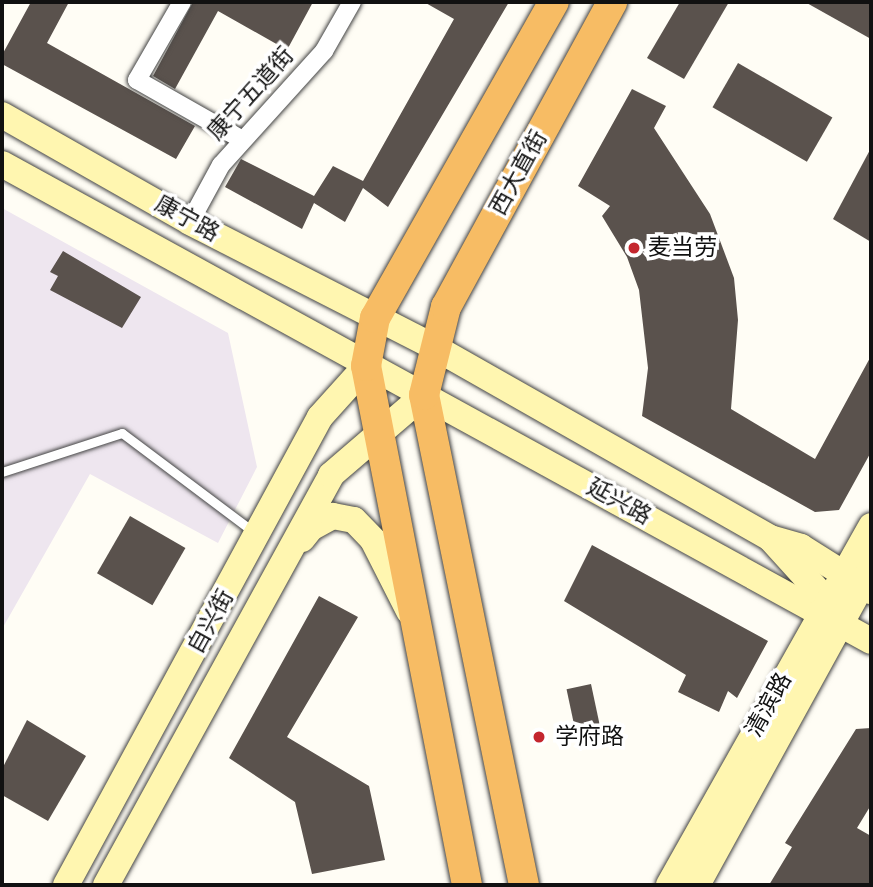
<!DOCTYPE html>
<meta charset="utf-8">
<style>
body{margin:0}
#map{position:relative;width:873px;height:887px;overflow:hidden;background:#fffdf5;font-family:"Roboto Serif","Noto Sans SC",serif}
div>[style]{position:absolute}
.industrial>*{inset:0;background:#eee6ef}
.building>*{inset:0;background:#5a524d;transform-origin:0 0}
.roads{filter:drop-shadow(0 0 2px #444) drop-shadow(0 0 2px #444)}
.service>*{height:9px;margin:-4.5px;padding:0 4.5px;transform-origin:4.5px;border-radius:4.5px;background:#fff}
.minor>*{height:18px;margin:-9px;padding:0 9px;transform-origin:9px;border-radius:9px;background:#fff}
.secondary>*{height:26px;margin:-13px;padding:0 13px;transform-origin:13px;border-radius:13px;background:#fff6b0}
.trunk>*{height:30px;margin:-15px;padding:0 15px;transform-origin:15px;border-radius:15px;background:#f7bc64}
.dots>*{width:19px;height:19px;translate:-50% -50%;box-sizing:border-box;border:4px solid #fff;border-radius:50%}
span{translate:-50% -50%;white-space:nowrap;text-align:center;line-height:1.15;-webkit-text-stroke:7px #fff;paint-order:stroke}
.street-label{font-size:23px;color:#111}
.poi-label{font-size:23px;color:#111}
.left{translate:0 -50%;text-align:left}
.frame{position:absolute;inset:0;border:4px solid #111;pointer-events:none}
</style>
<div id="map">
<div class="industrial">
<i style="clip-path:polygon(2px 208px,228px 333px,257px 467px,218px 543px,90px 474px,2px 629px)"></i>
</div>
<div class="building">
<i style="clip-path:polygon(31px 2px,69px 2px,47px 43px,195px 126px,176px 159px,2px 64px,2px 55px)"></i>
<i style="clip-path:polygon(193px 2px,313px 2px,287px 50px,218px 11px,175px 89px,153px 76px)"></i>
<i style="clip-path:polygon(424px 2px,509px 2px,388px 207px,363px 188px,345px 222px,314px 203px,302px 229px,225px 187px,241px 159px,314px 196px,333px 166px,363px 181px,454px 19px)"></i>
<i style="clip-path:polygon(680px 2px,729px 2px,684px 79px,647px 58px)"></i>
<i style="clip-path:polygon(805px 2px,871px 2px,871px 39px)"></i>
<i style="left:738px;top:63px;width:109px;height:51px;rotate:30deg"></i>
<i style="clip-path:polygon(632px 89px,666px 106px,654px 128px,710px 214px,734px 278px,738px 320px,731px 409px,815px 459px,871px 356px,871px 452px,839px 510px,815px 512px,642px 416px,648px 368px,639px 290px,627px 257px,602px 216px,610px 206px,578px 186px)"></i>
<i style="clip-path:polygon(871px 148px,871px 242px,833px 219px)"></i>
<i style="clip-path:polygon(63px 251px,141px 297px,122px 328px,50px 290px,58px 276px,50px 272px)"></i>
<i style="left:130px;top:516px;width:64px;height:66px;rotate:30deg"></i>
<i style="clip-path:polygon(592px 545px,768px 641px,737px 698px,728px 691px,719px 712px,678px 692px,686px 675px,564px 601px)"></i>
<i style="clip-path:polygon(319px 596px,358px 617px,287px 737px,369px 786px,385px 860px,312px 874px,295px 802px,229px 758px)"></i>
<i style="left:591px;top:684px;width:59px;height:25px;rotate:78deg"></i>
<i style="clip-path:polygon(27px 720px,86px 756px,48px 821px,2px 795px,2px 769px)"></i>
<i style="clip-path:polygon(871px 728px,871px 805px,857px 828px,871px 836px,871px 885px,769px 885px,792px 847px,785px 843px,856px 729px)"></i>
</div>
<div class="roads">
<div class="service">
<i style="left:2px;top:472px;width:126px;rotate:-18deg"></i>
<i style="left:122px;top:433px;width:165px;rotate:36.9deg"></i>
</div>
<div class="minor">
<i style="left:182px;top:2px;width:90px;rotate:120deg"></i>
<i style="left:137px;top:80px;width:120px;rotate:29.6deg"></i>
<i style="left:190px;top:222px;width:65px;rotate:-61.5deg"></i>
<i style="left:221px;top:165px;width:154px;rotate:-47.9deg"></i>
<i style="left:324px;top:51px;width:56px;rotate:-60.3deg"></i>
</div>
<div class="secondary">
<i style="left:2px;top:115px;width:216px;rotate:29.6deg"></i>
<i style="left:190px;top:222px;width:274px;rotate:27.1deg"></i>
<i style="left:434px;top:347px;width:386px;rotate:29.6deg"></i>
<i style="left:770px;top:538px;width:32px;rotate:16deg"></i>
<i style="left:801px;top:547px;width:83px;rotate:32.2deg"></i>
<i style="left:2px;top:164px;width:991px;rotate:28.76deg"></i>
<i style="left:302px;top:539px;width:14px;rotate:-51deg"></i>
<i style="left:311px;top:528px;width:25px;rotate:-29deg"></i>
<i style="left:333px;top:516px;width:21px;rotate:11deg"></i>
<i style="left:354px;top:520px;width:28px;rotate:46deg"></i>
<i style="left:373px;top:540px;width:80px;rotate:63.1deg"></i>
<i style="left:771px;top:539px;width:72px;rotate:47.8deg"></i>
<i style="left:819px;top:592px;width:26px;rotate:28deg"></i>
<i style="left:66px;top:885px;width:532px;rotate:-61.51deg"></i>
<i style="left:320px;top:417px;width:69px;rotate:-48deg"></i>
<i style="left:106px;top:885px;width:468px;rotate:-61.2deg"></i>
<i style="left:331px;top:475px;width:123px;rotate:-40.7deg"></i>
<i style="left:669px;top:885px;width:412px;rotate:-60.6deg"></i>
<i style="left:697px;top:885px;width:362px;rotate:-61.2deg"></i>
</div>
<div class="trunk">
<i style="left:467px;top:885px;width:529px;rotate:-101.01deg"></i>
<i style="left:366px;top:366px;width:49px;rotate:-79.4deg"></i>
<i style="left:375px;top:318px;width:363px;rotate:-60.5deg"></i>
<i style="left:524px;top:885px;width:500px;rotate:-101.53deg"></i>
<i style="left:424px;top:395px;width:91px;rotate:-76deg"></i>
<i style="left:446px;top:307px;width:347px;rotate:-61.4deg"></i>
</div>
</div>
<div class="dots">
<i style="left:634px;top:248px;background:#c4262e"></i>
<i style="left:539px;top:737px;background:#c4262e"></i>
</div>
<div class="street-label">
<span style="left:251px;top:94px;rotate:-48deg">康宁五道街</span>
<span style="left:519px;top:173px;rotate:-61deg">西大直街</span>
<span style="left:187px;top:219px;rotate:29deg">康宁路</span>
<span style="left:619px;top:502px;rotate:29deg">延兴路</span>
<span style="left:211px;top:622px;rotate:-61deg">自兴街</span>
<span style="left:769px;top:705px;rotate:-61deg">清滨路</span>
</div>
<div class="poi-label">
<span class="left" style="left:648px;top:248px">麦当劳</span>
<span class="left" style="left:555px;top:737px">学府路</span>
</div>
<div class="frame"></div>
</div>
